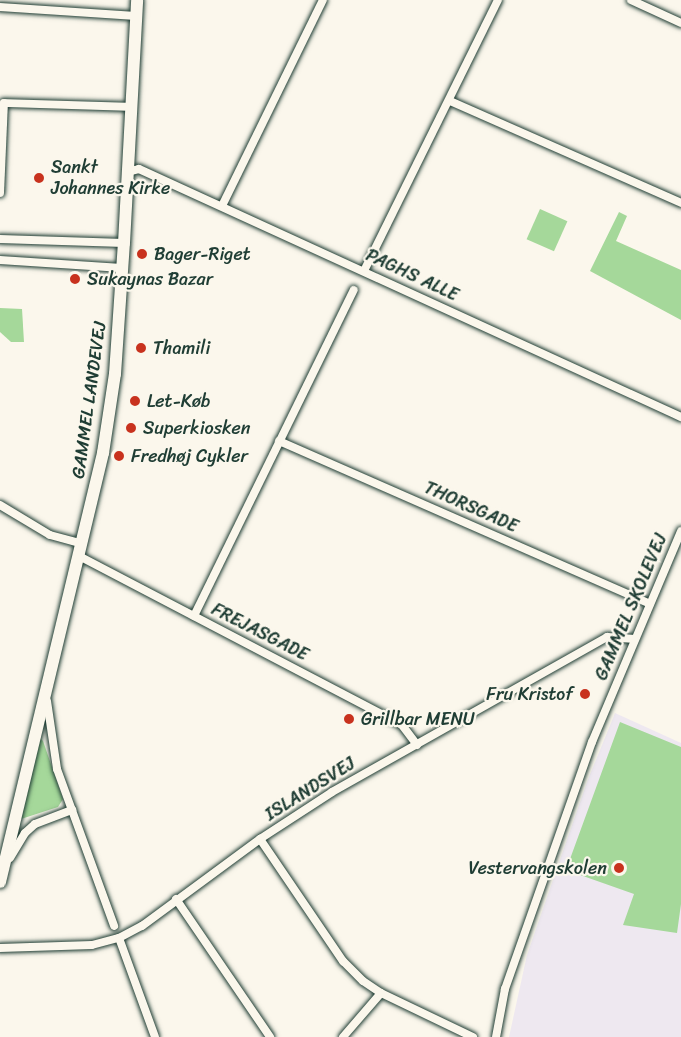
<!DOCTYPE html>
<meta charset="utf-8">
<style>
body{margin:0}
#map{position:relative;width:681px;height:1037px;overflow:hidden;background:#fbf7ec;font-family:Sriracha,sans-serif}
div>[style]{position:absolute}
.built>*{inset:0;background:#eee8f0}
.green>*{inset:0;background:#a5d89a;transform-origin:0 0}
.roads{filter:drop-shadow(0 0 2px #1f3d34) drop-shadow(0 0 2px #1f3d34)}
.street>*{height:8px;margin:-4px;padding:0 4px;transform-origin:4px;border-radius:4px;background:#fbf7ec}
.secondary>*{height:12px;margin:-6px;padding:0 6px;transform-origin:6px;border-radius:6px;background:#fbf7ec}
.dots>*{width:16px;height:16px;translate:-50% -50%;box-sizing:border-box;border:3px solid #fbf7ec;border-radius:50%}
span{translate:-50% -50%;white-space:nowrap;text-align:center;line-height:1.15;-webkit-text-stroke:4.5px #fbf7ec;paint-order:stroke}
.poi-label{font-size:18px;color:#1f3d34}
.left{translate:0 -50%;text-align:left}
.right{translate:-100% -50%;text-align:right}
.street-label{font-size:18px;color:#1f3d34}
</style>
<div id="map">
<div class="built">
<i style="clip-path:polygon(615px 713px,681px 743px,681px 1037px,509px 1037px,527px 955px,587px 782px)"></i>
</div>
<div class="green">
<i style="left:540px;top:209px;width:30px;height:33px;rotate:24deg"></i>
<i style="clip-path:polygon(619px 212px,627px 216px,616px 241px,681px 270px,681px 320px,590px 271px)"></i>
<i style="clip-path:polygon(0 308px,22px 309px,24px 342px,11px 342px,0 332px)"></i>
<i style="clip-path:polygon(620px 722px,681px 747px,681px 904px,677px 933px,623px 925px,634px 894px,566px 870px)"></i>
<i style="clip-path:polygon(38px 736px,43px 741px,63px 799px,58px 807px,21px 819px)"></i>
</div>
<div class="roads">
<div class="street">
<i style="left:631px;top:0;width:55px;rotate:24.7deg"></i>
<i style="left:0;top:7px;width:136px;rotate:3.8deg"></i>
<i style="left:450px;top:101px;width:253px;rotate:23.8deg"></i>
<i style="left:127px;top:172px;width:12px;rotate:-14deg"></i>
<i style="left:139px;top:169px;width:596px;rotate:24.59deg"></i>
<i style="left:0;top:193px;width:90px;rotate:-87.5deg"></i>
<i style="left:4px;top:103px;width:127px;rotate:1.8deg"></i>
<i style="left:222px;top:206px;width:229px;rotate:-63.9deg"></i>
<i style="left:0;top:239px;width:124px;rotate:1.8deg"></i>
<i style="left:0;top:260px;width:122px;rotate:3.8deg"></i>
<i style="left:364px;top:271px;width:302px;rotate:-63.7deg"></i>
<i style="left:279px;top:441px;width:405px;rotate:23.7deg"></i>
<i style="left:0;top:505px;width:58px;rotate:31deg"></i>
<i style="left:50px;top:535px;width:34px;rotate:15deg"></i>
<i style="left:79px;top:556px;width:365px;rotate:27.6deg"></i>
<i style="left:402px;top:725px;width:25px;rotate:53deg"></i>
<i style="left:194px;top:616px;width:363px;rotate:-63.9deg"></i>
<i style="left:47px;top:701px;width:69px;rotate:81.6deg"></i>
<i style="left:57px;top:769px;width:167px;rotate:70deg"></i>
<i style="left:260px;top:839px;width:148px;rotate:55.8deg"></i>
<i style="left:343px;top:961px;width:28px;rotate:45deg"></i>
<i style="left:363px;top:981px;width:22px;rotate:34deg"></i>
<i style="left:381px;top:993px;width:102px;rotate:25.6deg"></i>
<i style="left:10px;top:858px;width:29px;rotate:-59deg"></i>
<i style="left:25px;top:833px;width:13px;rotate:-42deg"></i>
<i style="left:35px;top:824px;width:40px;rotate:-21deg"></i>
<i style="left:176px;top:899px;width:167px;rotate:55.7deg"></i>
<i style="left:119px;top:938px;width:105px;rotate:70deg"></i>
<i style="left:0;top:948px;width:92px;rotate:-1.9deg"></i>
<i style="left:92px;top:945px;width:28px;rotate:-15deg"></i>
<i style="left:119px;top:938px;width:26px;rotate:-28deg"></i>
<i style="left:142px;top:926px;width:147px;rotate:-36.4deg"></i>
<i style="left:260px;top:839px;width:86px;rotate:-33.1deg"></i>
<i style="left:332px;top:792px;width:316px;rotate:-29.4deg"></i>
<i style="left:607px;top:637px;width:28px;rotate:4deg"></i>
<i style="left:343px;top:1037px;width:58px;rotate:-49.2deg"></i>
<i style="left:496px;top:1037px;width:49px;rotate:-79.4deg"></i>
<i style="left:505px;top:989px;width:262px;rotate:-70.6deg"></i>
<i style="left:592px;top:742px;width:229px;rotate:-67.1deg"></i>
</div>
<div class="secondary">
<i style="left:0;top:882px;width:441px;rotate:-76.5deg"></i>
<i style="left:103px;top:453px;width:80px;rotate:-81.4deg"></i>
<i style="left:115px;top:374px;width:131px;rotate:-86.1deg"></i>
<i style="left:124px;top:243px;width:243px;rotate:-86.9deg"></i>
</div>
</div>
<div class="dots">
<i style="left:39px;top:178px;background:#c8321e"></i>
<i style="left:142px;top:254px;background:#c8321e"></i>
<i style="left:75px;top:279px;background:#c8321e"></i>
<i style="left:141px;top:348px;background:#c8321e"></i>
<i style="left:135px;top:401px;background:#c8321e"></i>
<i style="left:131px;top:428px;background:#c8321e"></i>
<i style="left:119px;top:456px;background:#c8321e"></i>
<i style="left:585px;top:694px;background:#c8321e"></i>
<i style="left:349px;top:719px;background:#c8321e"></i>
<i style="left:619px;top:868px;background:#c8321e"></i>
</div>
<div class="poi-label">
<span class="left" style="left:51px;top:178px">Sankt<br>Johannes Kirke</span>
<span class="left" style="left:154px;top:254px">Bager-Riget</span>
<span class="left" style="left:87px;top:279px">Sukaynas Bazar</span>
<span class="left" style="left:153px;top:348px">Thamili</span>
<span class="left" style="left:147px;top:401px">Let-Køb</span>
<span class="left" style="left:143px;top:428px">Superkiosken</span>
<span class="left" style="left:131px;top:456px">Fredhøj Cykler</span>
<span class="right" style="left:573px;top:694px">Fru Kristof</span>
<span class="left" style="left:361px;top:719px">Grillbar MENU</span>
<span class="right" style="left:607px;top:868px">Vestervangskolen</span>
</div>
<div class="street-label">
<span style="left:412px;top:275px;rotate:25deg">PAGHS ALLE</span>
<span style="left:89px;top:400px;rotate:-82deg">GAMMEL LANDEVEJ</span>
<span style="left:471px;top:507px;rotate:24deg">THORSGADE</span>
<span style="left:631px;top:607px;rotate:-67deg">GAMMEL SKOLEVEJ</span>
<span style="left:260px;top:632px;rotate:27deg">FREJASGADE</span>
<span style="left:310px;top:789px;rotate:-32deg">ISLANDSVEJ</span>
</div>
</div>
